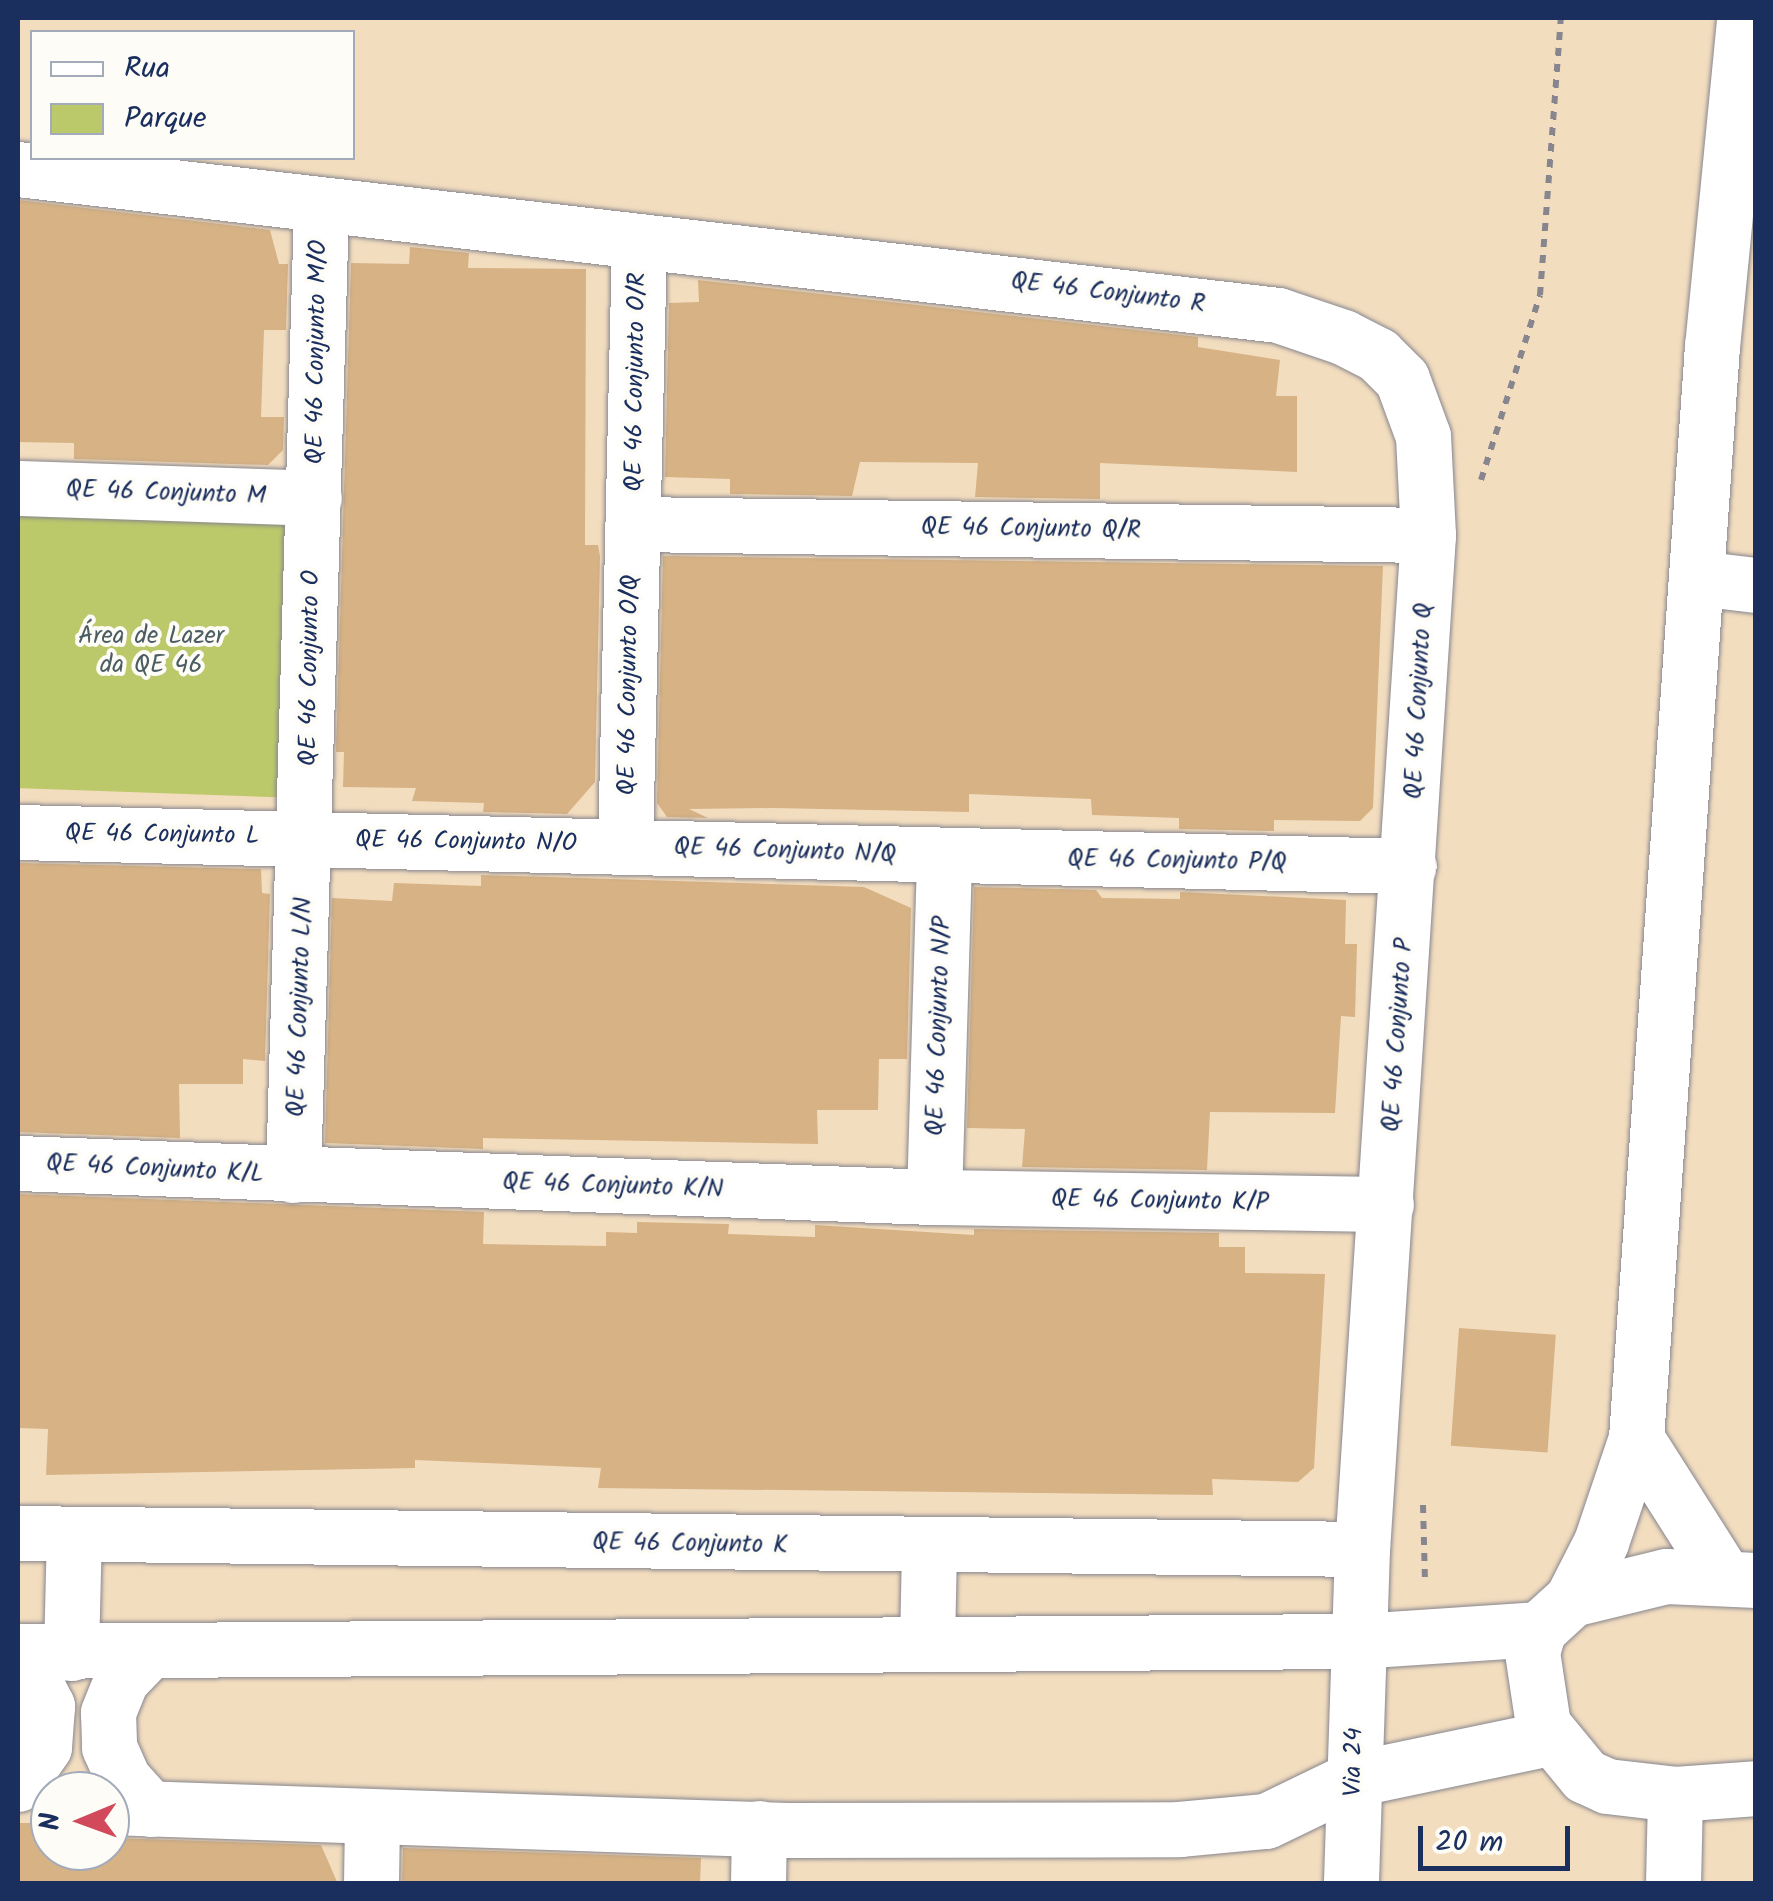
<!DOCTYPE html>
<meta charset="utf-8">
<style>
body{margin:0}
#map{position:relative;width:1773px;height:1901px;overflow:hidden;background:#f3ddbf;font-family:Kalam,sans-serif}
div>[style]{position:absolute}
.green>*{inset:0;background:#bcc96b;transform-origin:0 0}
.building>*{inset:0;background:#d6b285;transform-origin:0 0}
.path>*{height:6px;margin-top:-3px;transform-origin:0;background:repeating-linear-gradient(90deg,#87868e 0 8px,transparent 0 16px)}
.roads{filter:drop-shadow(0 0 2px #87868e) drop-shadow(0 0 2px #87868e)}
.minor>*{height:55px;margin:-27.5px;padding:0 27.5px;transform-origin:27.5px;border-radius:27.5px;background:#fff}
span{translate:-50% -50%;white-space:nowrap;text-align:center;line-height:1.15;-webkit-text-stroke:8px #fdfcf7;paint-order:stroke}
.street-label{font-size:25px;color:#1b2f5e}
.park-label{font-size:25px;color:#4b5d62}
.frame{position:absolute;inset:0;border:20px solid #1b2f5e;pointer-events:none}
.legend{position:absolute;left:30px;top:30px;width:325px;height:130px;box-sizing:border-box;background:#fdfcf7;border:2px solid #a3aaba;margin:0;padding:12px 18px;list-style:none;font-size:30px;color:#1b2f5e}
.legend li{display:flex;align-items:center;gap:20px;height:50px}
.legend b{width:50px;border:2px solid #a3aaba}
.north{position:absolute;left:30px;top:1771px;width:100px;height:100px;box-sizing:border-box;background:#fdfcf7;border:2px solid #a3aaba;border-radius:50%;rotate:269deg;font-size:28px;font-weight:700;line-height:40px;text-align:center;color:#1b2f5e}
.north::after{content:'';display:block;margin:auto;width:35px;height:45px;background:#d1495b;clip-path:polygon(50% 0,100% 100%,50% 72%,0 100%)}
.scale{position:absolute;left:1418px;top:1826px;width:152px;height:45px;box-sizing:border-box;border:5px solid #1b2f5e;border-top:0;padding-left:12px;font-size:30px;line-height:35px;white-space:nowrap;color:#1b2f5e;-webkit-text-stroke:8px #fdfcf7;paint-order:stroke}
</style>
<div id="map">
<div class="green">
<i style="left:18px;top:505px;width:275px;height:283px;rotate:2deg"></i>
</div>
<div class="building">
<i style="clip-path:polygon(18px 200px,270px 230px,279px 264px,288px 264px,286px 330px,264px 330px,261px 417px,284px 417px,283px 450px,268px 465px,74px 459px,74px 443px,18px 442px)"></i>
<i style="clip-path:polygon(410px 247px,469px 253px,468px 268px,586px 269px,585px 545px,598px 545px,600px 557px,595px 782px,567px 814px,483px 812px,484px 803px,412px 801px,416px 788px,343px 787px,344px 752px,336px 752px,351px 263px,409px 264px)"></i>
<i style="clip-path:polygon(698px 280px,1198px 337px,1198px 347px,1280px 360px,1276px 396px,1297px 396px,1297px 472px,1100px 463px,1100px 499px,975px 497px,978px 463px,860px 462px,852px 496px,730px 494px,730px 479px,665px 477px,669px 303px,699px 302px)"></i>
<i style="clip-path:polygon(663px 556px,1383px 566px,1373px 808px,1360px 821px,1274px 820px,1274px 831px,1179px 829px,1179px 818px,1092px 815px,1091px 799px,969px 794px,969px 812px,773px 808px,689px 809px,708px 818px,667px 817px,657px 803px)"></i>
<i style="clip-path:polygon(18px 863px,261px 869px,262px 893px,270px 894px,265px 1061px,243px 1059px,243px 1084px,179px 1084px,180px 1138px,18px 1132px)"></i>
<i style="clip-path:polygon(481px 875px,864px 887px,911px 908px,907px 1059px,879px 1059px,878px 1110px,817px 1110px,818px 1144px,483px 1138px,483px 1149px,325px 1143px,332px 898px,392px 901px,394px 883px,481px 886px)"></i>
<i style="clip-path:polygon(974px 887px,1096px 890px,1102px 898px,1180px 899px,1180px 892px,1346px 900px,1345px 944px,1357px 944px,1355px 1017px,1341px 1016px,1335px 1113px,1210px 1112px,1207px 1170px,1022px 1167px,1025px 1129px,967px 1128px)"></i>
<i style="clip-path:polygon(18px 1194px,484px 1212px,483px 1244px,606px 1246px,606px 1232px,637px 1233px,637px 1222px,729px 1224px,728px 1234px,815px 1237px,815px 1225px,974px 1235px,974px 1229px,1219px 1233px,1219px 1247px,1245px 1247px,1245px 1273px,1325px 1274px,1314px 1468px,1298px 1482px,1212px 1479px,1213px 1495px,598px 1488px,601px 1468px,415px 1460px,415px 1468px,46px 1475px,48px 1429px,18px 1428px)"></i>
<i style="left:1459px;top:1328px;width:97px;height:118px;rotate:4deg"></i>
<i style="clip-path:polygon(18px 1823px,50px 1823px,50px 1851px,110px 1851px,110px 1838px,321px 1845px,338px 1884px,18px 1884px)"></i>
<i style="clip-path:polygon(403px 1848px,701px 1858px,700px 1884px,402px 1884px)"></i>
</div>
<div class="path">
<i style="left:1481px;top:480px;width:194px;rotate:-72.3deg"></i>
<i style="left:1540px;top:295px;width:278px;rotate:-85.7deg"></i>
<i style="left:1423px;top:1505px;width:77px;rotate:88.5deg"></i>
</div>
<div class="roads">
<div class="minor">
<i style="left:18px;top:169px;width:1268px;rotate:6.61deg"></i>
<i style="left:1278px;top:315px;width:69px;rotate:18.7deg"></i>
<i style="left:1343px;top:337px;width:39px;rotate:27deg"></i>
<i style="left:1378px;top:355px;width:34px;rotate:45deg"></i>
<i style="left:1402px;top:379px;width:61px;rotate:69.8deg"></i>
<i style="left:1423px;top:436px;width:99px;rotate:87.1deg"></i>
<i style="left:1428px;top:535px;width:1016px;rotate:93.72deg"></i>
<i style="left:1362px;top:1549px;width:335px;rotate:91.9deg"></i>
<i style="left:18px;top:488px;width:296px;rotate:1.9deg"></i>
<i style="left:633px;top:524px;width:795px;rotate:0.79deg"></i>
<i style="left:1697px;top:578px;width:59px;rotate:6.8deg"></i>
<i style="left:18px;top:832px;width:1391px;rotate:1.4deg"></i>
<i style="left:625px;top:846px;width:605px;rotate:-88.67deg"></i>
<i style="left:18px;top:1163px;width:917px;rotate:2.13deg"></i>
<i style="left:934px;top:1197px;width:452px;rotate:0.9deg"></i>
<i style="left:293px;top:1175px;width:968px;rotate:-88.34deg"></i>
<i style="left:934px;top:1197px;width:341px;rotate:-88.3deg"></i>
<i style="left:1636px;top:1438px;width:162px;rotate:57.6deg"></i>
<i style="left:18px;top:1533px;width:1344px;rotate:0.68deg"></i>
<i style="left:1756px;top:1580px;width:90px;rotate:-177.5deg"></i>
<i style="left:1666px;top:1576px;width:97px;rotate:166.3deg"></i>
<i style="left:1572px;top:1599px;width:45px;rotate:137.7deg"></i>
<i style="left:1539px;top:1629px;width:24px;rotate:107deg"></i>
<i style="left:1532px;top:1652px;width:74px;rotate:81.4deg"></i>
<i style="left:1543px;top:1725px;width:66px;rotate:50.5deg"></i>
<i style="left:1585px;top:1776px;width:24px;rotate:24deg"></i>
<i style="left:1607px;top:1786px;width:68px;rotate:6.7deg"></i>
<i style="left:1675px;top:1794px;width:81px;rotate:-4.2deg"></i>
<i style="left:1572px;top:1599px;width:64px;rotate:-63deg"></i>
<i style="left:1601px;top:1542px;width:110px;rotate:-71.4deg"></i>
<i style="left:1636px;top:1438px;width:1094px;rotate:-86.02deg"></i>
<i style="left:1712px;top:347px;width:331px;rotate:-84.4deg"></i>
<i style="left:927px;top:1644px;width:96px;rotate:-88.8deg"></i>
<i style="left:18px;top:1651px;width:1339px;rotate:-0.43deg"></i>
<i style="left:1357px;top:1641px;width:182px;rotate:-3.8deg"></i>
<i style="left:71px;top:1653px;width:119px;rotate:-88.6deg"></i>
<i style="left:145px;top:1655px;width:35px;rotate:134deg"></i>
<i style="left:121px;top:1680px;width:35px;rotate:112deg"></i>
<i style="left:108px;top:1713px;width:34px;rotate:88deg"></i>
<i style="left:109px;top:1747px;width:36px;rotate:66deg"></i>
<i style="left:124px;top:1780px;width:39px;rotate:48deg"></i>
<i style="left:18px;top:1663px;width:12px;rotate:31deg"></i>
<i style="left:28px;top:1669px;width:42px;rotate:62.8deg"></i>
<i style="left:47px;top:1706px;width:41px;rotate:94.2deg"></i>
<i style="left:44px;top:1747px;width:45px;rotate:125.1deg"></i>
<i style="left:110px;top:1807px;width:677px;rotate:1.95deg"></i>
<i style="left:787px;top:1830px;width:392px;rotate:-0.1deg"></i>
<i style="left:1179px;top:1829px;width:87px;rotate:-5.3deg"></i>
<i style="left:1266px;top:1821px;width:97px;rotate:-25.8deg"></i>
<i style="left:1353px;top:1779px;width:200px;rotate:-11.8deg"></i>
<i style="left:371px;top:1884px;width:64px;rotate:-89.1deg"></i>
<i style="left:758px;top:1884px;width:56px;rotate:-89deg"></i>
<i style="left:1673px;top:1884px;width:90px;rotate:-88.7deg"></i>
</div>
</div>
<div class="street-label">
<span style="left:1108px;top:293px;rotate:7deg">QE 46 Conjunto R</span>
<span style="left:317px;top:352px;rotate:-89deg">QE 46 Conjunto M/O</span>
<span style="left:636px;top:382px;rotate:-89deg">QE 46 Conjunto O/R</span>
<span style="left:166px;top:493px;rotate:2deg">QE 46 Conjunto M</span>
<span style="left:1031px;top:529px;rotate:1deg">QE 46 Conjunto Q/R</span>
<span style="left:310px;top:668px;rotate:-89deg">QE 46 Conjunto O</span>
<span style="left:629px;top:685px;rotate:-89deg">QE 46 Conjunto O/Q</span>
<span style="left:1419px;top:701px;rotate:-87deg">QE 46 Conjunto Q</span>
<span style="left:162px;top:835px;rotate:1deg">QE 46 Conjunto L</span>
<span style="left:466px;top:842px;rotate:1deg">QE 46 Conjunto N/O</span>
<span style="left:785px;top:851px;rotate:2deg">QE 46 Conjunto N/Q</span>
<span style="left:1177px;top:861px;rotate:1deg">QE 46 Conjunto P/Q</span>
<span style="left:300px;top:1007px;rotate:-88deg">QE 46 Conjunto L/N</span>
<span style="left:939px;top:1026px;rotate:-88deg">QE 46 Conjunto N/P</span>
<span style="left:1398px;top:1035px;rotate:-86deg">QE 46 Conjunto P</span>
<span style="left:155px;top:1169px;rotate:3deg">QE 46 Conjunto K/L</span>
<span style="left:613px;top:1186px;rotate:2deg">QE 46 Conjunto K/N</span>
<span style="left:1160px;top:1201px;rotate:1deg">QE 46 Conjunto K/P</span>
<span style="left:690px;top:1544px;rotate:1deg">QE 46 Conjunto K</span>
<span style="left:1354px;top:1762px;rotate:-89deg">Via 24</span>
</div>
<div class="park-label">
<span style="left:151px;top:651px">Área de Lazer<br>da QE 46</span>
</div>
<div class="frame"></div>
<ul class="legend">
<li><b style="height:12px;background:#fff"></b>Rua</li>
<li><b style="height:28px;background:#bcc96b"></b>Parque</li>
</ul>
<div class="north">N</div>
<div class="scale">20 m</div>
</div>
